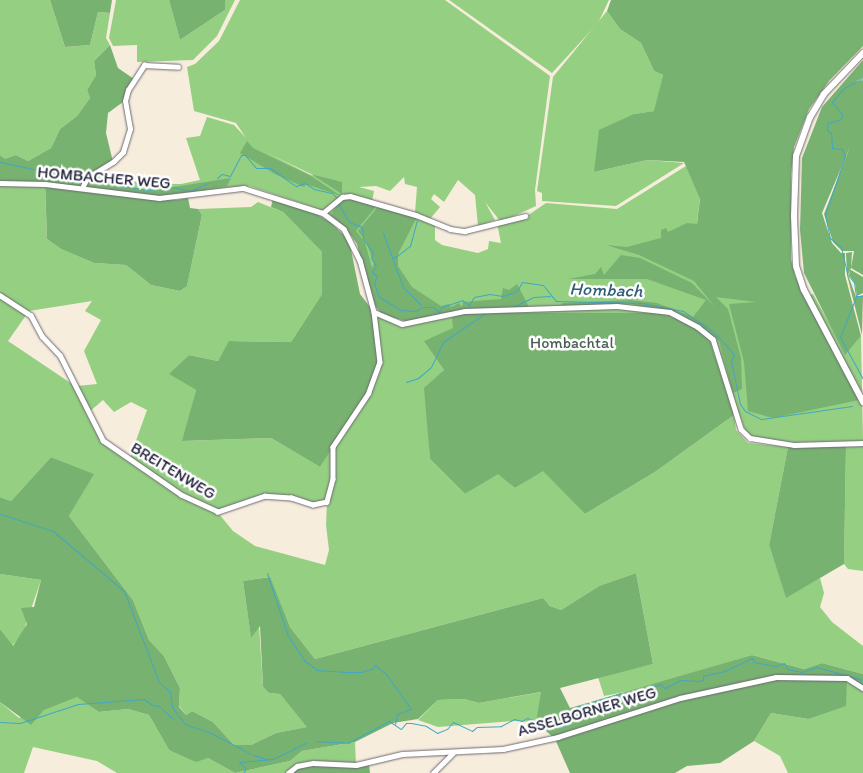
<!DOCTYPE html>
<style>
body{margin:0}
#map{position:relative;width:863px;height:773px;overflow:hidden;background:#f7eddc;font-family:Itim,sans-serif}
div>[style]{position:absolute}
.green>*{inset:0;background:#95cf82}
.forest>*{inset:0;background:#78b270}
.stream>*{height:1px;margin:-0.5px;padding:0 0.5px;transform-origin:0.5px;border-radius:0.5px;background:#41a8c1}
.roads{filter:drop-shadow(0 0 1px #6d6973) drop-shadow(0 0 1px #6d6973)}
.street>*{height:4.5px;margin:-2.25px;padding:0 2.25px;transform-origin:2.25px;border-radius:2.25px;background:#fff}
.secondary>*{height:6px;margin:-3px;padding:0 3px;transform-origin:3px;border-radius:3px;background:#fff}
span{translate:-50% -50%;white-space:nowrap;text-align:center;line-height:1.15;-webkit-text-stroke:5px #fff;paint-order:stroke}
.street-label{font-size:16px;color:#22223b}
.park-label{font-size:16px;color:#4a5f54}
.water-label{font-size:18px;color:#305e77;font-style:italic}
</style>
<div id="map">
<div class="green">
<i style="clip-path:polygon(evenodd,0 0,50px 0,65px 47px,90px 45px,98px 12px,110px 13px,106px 38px,110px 45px,94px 61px,96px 75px,87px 90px,90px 98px,77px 116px,60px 129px,51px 148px,28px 161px,16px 155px,6px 159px,29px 164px,49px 157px,94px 175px,149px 184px,181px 184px,200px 180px,186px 138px,200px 136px,207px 117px,234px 125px,246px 138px,236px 123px,194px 111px,187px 67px,195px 64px,219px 41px,240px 0,445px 0,550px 76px,535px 190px,536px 206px,503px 221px,524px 218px,546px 203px,617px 209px,686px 166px,700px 198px,697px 223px,705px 221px,714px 226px,731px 259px,767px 299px,776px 301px,813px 294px,846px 353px,861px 336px,863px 441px,790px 443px,760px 439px,746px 433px,737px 408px,620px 487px,586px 502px,546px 462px,518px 482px,493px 469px,462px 487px,441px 466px,426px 386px,430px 459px,465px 494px,498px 473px,515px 488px,543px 470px,585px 514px,655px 472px,734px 415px,736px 430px,748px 443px,788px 447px,769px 545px,786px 597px,820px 578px,824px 593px,820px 607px,832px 622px,863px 646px,863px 674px,822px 663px,804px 669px,752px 655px,639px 689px,604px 696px,598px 677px,653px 664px,636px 573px,599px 586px,561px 610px,550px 606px,543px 598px,315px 659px,290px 627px,269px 577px,243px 581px,251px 637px,259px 625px,263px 687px,269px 693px,280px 694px,308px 727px,276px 733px,251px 745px,234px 745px,213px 722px,192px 711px,186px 715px,179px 706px,180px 688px,164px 656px,149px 640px,133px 600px,69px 516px,93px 474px,51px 457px,11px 501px,0 497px,0 185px,45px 186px,47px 239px,61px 249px,94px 263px,126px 265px,151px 285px,180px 291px,187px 286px,202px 215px,198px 209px,251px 207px,258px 202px,283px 212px,322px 252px,322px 294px,291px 342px,230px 341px,218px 361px,189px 355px,170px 374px,196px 390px,183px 441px,271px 438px,320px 467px,332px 446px,331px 494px,320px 505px,266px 495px,219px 512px,182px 494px,129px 460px,147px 410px,131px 402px,114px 412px,103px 400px,88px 413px,77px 386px,97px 384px,84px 351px,101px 320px,85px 311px,92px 301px,29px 311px,8px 341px,75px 386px,87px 415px,103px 442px,181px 495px,219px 514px,233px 531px,255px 546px,325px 565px,329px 550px,326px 525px,327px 503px,332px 494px,334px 479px,334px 446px,370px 393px,380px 371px,381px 351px,375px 313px,400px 327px,451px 316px,451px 310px,404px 320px,385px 315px,372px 303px,357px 242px,346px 227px,316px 208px,249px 186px,162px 197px,79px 185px,0 180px,0 158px,4px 158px,0 155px,0 0,265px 152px,311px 174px,342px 183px,311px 175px,265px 152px,0 0,404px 177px,405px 184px,417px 187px,415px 213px,430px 219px,440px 207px,431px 199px,434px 194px,444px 202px,458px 180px,475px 195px,478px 226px,495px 220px,485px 202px,500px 221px,497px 223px,501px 243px,489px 241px,488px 249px,478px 253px,442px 245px,435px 240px,435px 224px,419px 216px,406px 216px,372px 202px,374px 191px,359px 187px,376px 186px,390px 191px,404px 177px,0 0,430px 338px,427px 341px,451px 368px,437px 379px,444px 370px,425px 341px,430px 338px)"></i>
<i style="clip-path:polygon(116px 0,169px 0,180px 40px,225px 10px,225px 0,235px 0,217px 36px,193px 60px,137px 62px,137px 45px,113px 46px,109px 38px)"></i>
<i style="clip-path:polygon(449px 0,609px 0,598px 23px,552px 73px)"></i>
<i style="clip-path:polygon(607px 11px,620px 29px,641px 43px,654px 71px,663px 75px,655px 111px,634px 114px,594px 172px,647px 160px,684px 163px,616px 206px,542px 201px,542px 193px,537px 191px,553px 77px)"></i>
<i style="clip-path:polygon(863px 446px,863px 571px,848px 569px,844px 564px,846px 447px)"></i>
<i style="clip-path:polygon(0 574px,41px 580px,23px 633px,12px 646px,0 629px)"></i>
<i style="clip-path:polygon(847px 679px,863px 689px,863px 773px,788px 773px,780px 756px,754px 741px,771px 713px,808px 719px)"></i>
<i style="clip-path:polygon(542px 692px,536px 722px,514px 721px,438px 727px,418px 720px,438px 700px,464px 699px,479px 703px)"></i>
<i style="clip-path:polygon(77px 696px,99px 712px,128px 709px,149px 715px,169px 750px,208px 758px,235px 773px,290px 761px,302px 751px,355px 742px,356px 764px,287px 773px,117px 773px,97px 761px,33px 747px,24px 773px,0 773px,0 702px,19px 718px)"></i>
</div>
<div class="forest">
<i style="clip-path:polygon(50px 0,112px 0,110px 13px,98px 12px,90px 45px,65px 47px)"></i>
<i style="clip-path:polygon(169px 0,225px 0,225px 10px,180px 40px)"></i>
<i style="clip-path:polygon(611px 0,863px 0,863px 46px,829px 81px,809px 109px,794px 147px,791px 174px,791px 259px,795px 276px,859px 400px,773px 418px,748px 411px,744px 362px,729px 304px,756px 302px,716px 297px,728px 309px,741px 358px,742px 389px,733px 393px,719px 341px,679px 313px,626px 303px,561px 308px,562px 303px,630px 300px,657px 303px,693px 317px,706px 300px,647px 279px,568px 279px,595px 274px,601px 267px,604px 275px,621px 255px,640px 258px,692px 283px,715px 307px,694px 281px,639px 255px,606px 245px,627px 247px,661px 238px,661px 230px,666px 228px,668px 232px,687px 223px,697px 224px,700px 199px,684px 162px,647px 160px,594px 172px,599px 130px,634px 114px,654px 111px,663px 75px,654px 71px,641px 43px,620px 29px,607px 11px)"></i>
<i style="clip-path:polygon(110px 45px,118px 68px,134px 79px,123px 102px,108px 113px,106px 133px,113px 162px,84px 181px,78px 190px,177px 200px,188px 198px,190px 208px,198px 209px,202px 215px,187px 286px,180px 291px,151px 285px,126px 265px,94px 263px,61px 249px,47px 239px,45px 183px,0 181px,0 155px,5px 159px,16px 155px,28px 161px,51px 148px,60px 129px,77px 116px,90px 98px,87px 90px,96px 75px,94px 61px)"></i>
<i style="clip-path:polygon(863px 60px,863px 78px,855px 82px,863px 80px,863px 275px,851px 268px,848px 275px,856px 297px,863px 295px,862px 335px,847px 275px,846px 253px,852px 252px,851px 268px,854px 251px,842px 251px,833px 242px,824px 214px,850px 147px,822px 213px,832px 243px,841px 253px,845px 253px,845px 275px,861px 336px,845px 355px,804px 273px,800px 230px,802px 158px,822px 107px)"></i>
<i style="clip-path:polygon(247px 141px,253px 148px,311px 176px,341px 196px,306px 184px,304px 187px,275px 174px,240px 153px)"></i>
<i style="clip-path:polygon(311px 174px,342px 182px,342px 194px,322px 181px)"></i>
<i style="clip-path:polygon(231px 178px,227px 186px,164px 197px,85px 188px,88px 180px,94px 185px,107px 182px,148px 191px)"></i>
<i style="clip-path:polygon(343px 197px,379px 203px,356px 231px,365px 242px,372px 268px,374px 263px,366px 242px,358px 231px,380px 204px,391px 211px,417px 217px,398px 254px,398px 266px,412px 287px,441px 306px,449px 304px,451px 307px,459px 303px,462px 307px,463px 302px,501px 299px,503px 288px,509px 290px,517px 284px,529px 307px,463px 309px,409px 322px,383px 315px,373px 304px,357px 244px,345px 227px,330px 216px)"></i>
<i style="clip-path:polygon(273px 198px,308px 209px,330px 222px,349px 240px,360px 294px,373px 311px,378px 362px,368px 392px,320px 467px,271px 438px,182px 441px,196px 390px,169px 374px,189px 355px,218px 361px,229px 341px,291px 342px,322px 294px,322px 252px,283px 212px,271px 207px)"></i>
<i style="clip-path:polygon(850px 270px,851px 270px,863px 277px,863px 293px,857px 296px,855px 283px,849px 275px)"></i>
<i style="clip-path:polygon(461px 313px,662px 313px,698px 329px,710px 342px,734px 415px,655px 472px,585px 514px,543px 471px,515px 488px,498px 474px,465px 494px,430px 459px,424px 388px,444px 370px,424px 341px,453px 328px,452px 318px)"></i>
<i style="clip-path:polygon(788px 447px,846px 447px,844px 564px,786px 598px,769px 545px)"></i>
<i style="clip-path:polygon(51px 457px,94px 474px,69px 516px,133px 600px,149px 640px,164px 656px,180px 688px,179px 707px,186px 715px,192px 711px,213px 722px,234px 745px,251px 745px,276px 733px,307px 727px,280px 694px,269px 693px,263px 687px,260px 626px,251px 638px,243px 581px,270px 577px,290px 627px,315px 659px,543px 598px,550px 606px,561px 610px,599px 586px,636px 573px,653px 664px,560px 688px,570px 708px,752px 655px,804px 669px,822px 663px,863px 674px,863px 687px,847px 678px,846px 706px,808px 719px,771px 713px,754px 741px,720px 763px,687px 766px,675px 773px,570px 773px,555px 739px,536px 722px,541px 692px,479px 703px,464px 699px,438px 700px,418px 719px,393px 723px,355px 742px,302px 751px,290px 761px,235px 773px,208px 758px,196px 762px,169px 750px,149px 715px,128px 709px,99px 712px,77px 697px,44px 710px,31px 725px,0 702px,0 629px,13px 646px,27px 624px,21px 608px,34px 607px,41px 580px,0 574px,0 497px,11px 501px)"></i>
<i style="clip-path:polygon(313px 764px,342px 767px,369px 764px,370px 773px,290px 773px,297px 767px)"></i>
</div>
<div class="stream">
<i style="left:863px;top:78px;width:20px;rotate:153deg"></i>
<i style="left:845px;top:87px;width:20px;rotate:131deg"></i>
<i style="left:832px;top:102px;width:16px;rotate:50deg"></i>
<i style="left:842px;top:114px;width:5px;rotate:101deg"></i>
<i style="left:841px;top:119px;width:14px;rotate:163deg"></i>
<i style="left:828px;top:123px;width:7px;rotate:98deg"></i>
<i style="left:827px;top:130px;width:5px;rotate:37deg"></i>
<i style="left:831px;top:133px;width:15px;rotate:86deg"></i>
<i style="left:832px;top:148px;width:10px;rotate:6deg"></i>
<i style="left:842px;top:149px;width:8px;rotate:67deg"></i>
<i style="left:845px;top:156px;width:62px;rotate:108.7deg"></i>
<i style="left:825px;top:215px;width:24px;rotate:78deg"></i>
<i style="left:830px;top:238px;width:14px;rotate:39deg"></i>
<i style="left:841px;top:247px;width:28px;rotate:77deg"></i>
<i style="left:847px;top:274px;width:11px;rotate:49deg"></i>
<i style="left:854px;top:282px;width:14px;rotate:82deg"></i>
<i style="left:856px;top:296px;width:7px"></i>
<i style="left:0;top:162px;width:38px;rotate:12deg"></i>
<i style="left:37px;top:170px;width:9px;rotate:-27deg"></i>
<i style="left:45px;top:166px;width:23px;rotate:29deg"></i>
<i style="left:65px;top:177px;width:6px;rotate:-18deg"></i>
<i style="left:71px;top:175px;width:13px;rotate:13deg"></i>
<i style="left:217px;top:178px;width:6px;rotate:-39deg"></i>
<i style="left:222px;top:174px;width:8px;rotate:14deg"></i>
<i style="left:230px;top:176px;width:24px;rotate:-62deg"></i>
<i style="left:241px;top:155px;width:4px"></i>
<i style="left:245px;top:155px;width:17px;rotate:50deg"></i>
<i style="left:256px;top:168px;width:14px"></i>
<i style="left:270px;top:168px;width:32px;rotate:35deg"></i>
<i style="left:296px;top:186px;width:9px;rotate:-18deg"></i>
<i style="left:305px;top:183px;width:11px;rotate:34deg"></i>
<i style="left:314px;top:189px;width:18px;rotate:13deg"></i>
<i style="left:332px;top:193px;width:7px;rotate:45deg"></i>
<i style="left:96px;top:181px;width:52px;rotate:10deg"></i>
<i style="left:147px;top:190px;width:27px;rotate:-6deg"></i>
<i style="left:174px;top:187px;width:16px;rotate:14deg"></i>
<i style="left:190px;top:191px;width:20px;rotate:-24deg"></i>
<i style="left:338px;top:203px;width:22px;rotate:60deg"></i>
<i style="left:349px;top:222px;width:14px;rotate:21deg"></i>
<i style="left:362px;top:227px;width:12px;rotate:85deg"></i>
<i style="left:363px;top:239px;width:16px;rotate:52deg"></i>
<i style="left:373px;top:252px;width:6px;rotate:108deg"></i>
<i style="left:371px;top:258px;width:9px;rotate:58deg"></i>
<i style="left:376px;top:266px;width:7px;rotate:124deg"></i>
<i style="left:372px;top:272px;width:6px;rotate:39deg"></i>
<i style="left:377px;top:276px;width:8px;rotate:113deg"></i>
<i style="left:374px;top:283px;width:15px;rotate:70deg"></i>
<i style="left:379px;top:297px;width:26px;rotate:31deg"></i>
<i style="left:401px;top:310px;width:15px;rotate:4deg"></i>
<i style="left:416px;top:311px;width:7px;rotate:-34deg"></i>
<i style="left:422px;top:307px;width:11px"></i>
<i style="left:433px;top:307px;width:8px;rotate:40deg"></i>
<i style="left:439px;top:312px;width:6px;rotate:-59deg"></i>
<i style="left:442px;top:307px;width:21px;rotate:-19deg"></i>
<i style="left:462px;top:300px;width:9px;rotate:36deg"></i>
<i style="left:469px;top:305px;width:9px;rotate:-58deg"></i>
<i style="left:474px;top:297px;width:15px;rotate:-11deg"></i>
<i style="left:489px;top:294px;width:14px;rotate:8deg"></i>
<i style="left:503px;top:296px;width:15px;rotate:-20deg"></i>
<i style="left:517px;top:291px;width:10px;rotate:-61deg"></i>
<i style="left:522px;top:282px;width:21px;rotate:8deg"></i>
<i style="left:543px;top:285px;width:21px;rotate:51deg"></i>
<i style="left:556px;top:301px;width:86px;rotate:1.3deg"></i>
<i style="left:642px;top:303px;width:42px;rotate:11deg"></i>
<i style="left:683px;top:311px;width:36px;rotate:34deg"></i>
<i style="left:713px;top:331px;width:31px;rotate:48deg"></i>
<i style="left:734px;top:354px;width:8px;rotate:113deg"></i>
<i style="left:731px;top:361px;width:44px;rotate:78.2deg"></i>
<i style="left:740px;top:404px;width:9px;rotate:54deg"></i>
<i style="left:745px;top:411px;width:18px;rotate:27deg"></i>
<i style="left:761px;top:419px;width:92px;rotate:-8.1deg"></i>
<i style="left:383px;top:233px;width:58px;rotate:69.7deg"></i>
<i style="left:403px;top:287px;width:25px;rotate:45deg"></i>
<i style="left:394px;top:258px;width:20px;rotate:-37deg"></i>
<i style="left:410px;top:246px;width:27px;rotate:-75deg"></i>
<i style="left:856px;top:297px;width:43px;rotate:111.8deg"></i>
<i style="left:840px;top:337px;width:48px;rotate:61.3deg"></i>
<i style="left:511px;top:308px;width:25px;rotate:-26deg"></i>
<i style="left:534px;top:297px;width:16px;rotate:-4deg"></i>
<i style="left:406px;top:382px;width:13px;rotate:-18deg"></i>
<i style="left:418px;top:378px;width:17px;rotate:-40deg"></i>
<i style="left:431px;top:367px;width:28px;rotate:-64deg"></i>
<i style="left:443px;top:342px;width:53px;rotate:-34.3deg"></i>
<i style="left:0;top:514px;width:56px;rotate:17.8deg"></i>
<i style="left:53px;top:531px;width:93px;rotate:40.2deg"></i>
<i style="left:124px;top:591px;width:97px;rotate:69deg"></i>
<i style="left:159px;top:682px;width:15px;rotate:42deg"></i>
<i style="left:170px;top:692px;width:15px;rotate:82deg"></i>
<i style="left:172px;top:707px;width:21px;rotate:53deg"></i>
<i style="left:185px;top:724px;width:28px;rotate:19deg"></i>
<i style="left:211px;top:733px;width:45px;rotate:27.7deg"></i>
<i style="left:267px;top:573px;width:66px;rotate:71.6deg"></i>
<i style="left:288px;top:636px;width:30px;rotate:56deg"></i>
<i style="left:305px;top:661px;width:15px;rotate:37deg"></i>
<i style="left:317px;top:670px;width:26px;rotate:4deg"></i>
<i style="left:343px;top:672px;width:18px"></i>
<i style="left:361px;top:672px;width:13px;rotate:-18deg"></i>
<i style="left:373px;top:668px;width:4px;rotate:-56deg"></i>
<i style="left:375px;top:665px;width:16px;rotate:40deg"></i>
<i style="left:387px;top:675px;width:42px;rotate:54.8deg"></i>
<i style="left:411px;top:709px;width:15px;rotate:160deg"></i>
<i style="left:397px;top:714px;width:10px;rotate:101deg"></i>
<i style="left:576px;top:707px;width:47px;rotate:-17.3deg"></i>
<i style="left:621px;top:693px;width:4px;rotate:34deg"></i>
<i style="left:624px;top:695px;width:4px;rotate:104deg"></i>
<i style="left:623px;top:699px;width:12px;rotate:-9deg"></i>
<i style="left:635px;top:697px;width:10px;rotate:-45deg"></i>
<i style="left:642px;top:690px;width:7px;rotate:27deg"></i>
<i style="left:648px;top:693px;width:7px;rotate:-63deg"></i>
<i style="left:651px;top:687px;width:9px;rotate:-18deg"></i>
<i style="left:660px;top:684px;width:6px;rotate:39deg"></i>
<i style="left:665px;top:688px;width:17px;rotate:-28deg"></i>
<i style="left:680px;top:680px;width:19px;rotate:3deg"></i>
<i style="left:699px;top:681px;width:4px;rotate:-14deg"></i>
<i style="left:703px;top:680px;width:4px;rotate:-90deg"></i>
<i style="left:703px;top:676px;width:23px;rotate:-13deg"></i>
<i style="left:725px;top:671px;width:30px;rotate:-26deg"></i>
<i style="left:752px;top:658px;width:4px;rotate:63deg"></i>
<i style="left:754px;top:662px;width:21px;rotate:11deg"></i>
<i style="left:775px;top:666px;width:9px;rotate:-18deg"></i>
<i style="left:784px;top:663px;width:7px;rotate:63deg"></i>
<i style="left:787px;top:669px;width:15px;rotate:11deg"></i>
<i style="left:802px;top:672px;width:16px;rotate:-18deg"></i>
<i style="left:817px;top:667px;width:48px;rotate:15.8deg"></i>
<i style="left:0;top:722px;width:20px;rotate:3deg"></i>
<i style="left:20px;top:723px;width:61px;rotate:-18.1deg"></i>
<i style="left:78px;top:704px;width:66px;rotate:-4.3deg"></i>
<i style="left:144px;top:699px;width:10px;rotate:37deg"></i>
<i style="left:152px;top:705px;width:7px;rotate:8deg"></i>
<i style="left:159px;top:706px;width:18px;rotate:43deg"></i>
<i style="left:315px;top:741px;width:33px;rotate:3deg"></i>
<i style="left:348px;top:743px;width:47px;rotate:-28.2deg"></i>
<i style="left:389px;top:721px;width:14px;rotate:34deg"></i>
<i style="left:401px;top:729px;width:8px;rotate:-50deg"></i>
<i style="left:406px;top:723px;width:5px"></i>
<i style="left:411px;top:723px;width:15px;rotate:11deg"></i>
<i style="left:426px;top:726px;width:13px;rotate:32deg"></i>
<i style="left:437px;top:733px;width:11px;rotate:-22deg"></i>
<i style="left:447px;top:729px;width:9px;rotate:-49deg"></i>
<i style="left:453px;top:722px;width:21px;rotate:25deg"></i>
<i style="left:472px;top:731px;width:6px;rotate:-39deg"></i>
<i style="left:477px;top:727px;width:24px;rotate:-2deg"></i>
<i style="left:501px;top:726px;width:15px;rotate:-28deg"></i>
<i style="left:514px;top:719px;width:8px;rotate:14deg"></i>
<i style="left:522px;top:721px;width:6px;rotate:-31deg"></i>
<i style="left:527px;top:718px;width:28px;rotate:19deg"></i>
<i style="left:553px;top:727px;width:11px;rotate:-5deg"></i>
<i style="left:564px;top:726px;width:16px;rotate:-68deg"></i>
<i style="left:253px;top:755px;width:15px;rotate:16deg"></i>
<i style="left:243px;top:773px;width:5px;rotate:-53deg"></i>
<i style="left:246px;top:769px;width:10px;rotate:-135deg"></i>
<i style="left:239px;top:762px;width:34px;rotate:-5deg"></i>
<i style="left:273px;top:759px;width:37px;rotate:-26deg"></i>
</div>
<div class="roads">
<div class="street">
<i style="left:0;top:183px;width:45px;rotate:1.3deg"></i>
<i style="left:45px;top:184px;width:115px;rotate:7deg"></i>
<i style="left:159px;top:198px;width:85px;rotate:-6.8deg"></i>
<i style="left:243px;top:188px;width:84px;rotate:17.4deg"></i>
<i style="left:323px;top:213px;width:26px;rotate:37deg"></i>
<i style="left:344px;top:229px;width:35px;rotate:63deg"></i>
<i style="left:360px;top:260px;width:54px;rotate:74.9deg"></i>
<i style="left:374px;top:312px;width:50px;rotate:83.2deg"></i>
<i style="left:380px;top:362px;width:33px;rotate:110deg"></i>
<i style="left:369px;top:393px;width:65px;rotate:123.7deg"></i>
<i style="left:333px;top:447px;width:32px;rotate:90deg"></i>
<i style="left:333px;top:479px;width:24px;rotate:105deg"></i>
<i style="left:327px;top:502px;width:14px;rotate:168deg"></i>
<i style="left:313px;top:505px;width:23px;rotate:-162deg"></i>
<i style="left:291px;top:498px;width:26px;rotate:-176deg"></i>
<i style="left:265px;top:496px;width:50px;rotate:161.2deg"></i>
<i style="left:218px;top:512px;width:41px;rotate:-155.3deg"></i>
<i style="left:181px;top:495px;width:95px;rotate:-145.3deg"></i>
<i style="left:103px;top:441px;width:95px;rotate:-116.8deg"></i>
<i style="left:60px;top:356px;width:26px;rotate:-133deg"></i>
<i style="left:42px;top:337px;width:24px;rotate:-118deg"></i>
<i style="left:31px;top:316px;width:37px;rotate:-147deg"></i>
<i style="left:82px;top:188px;width:11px;rotate:-63deg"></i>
<i style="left:87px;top:178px;width:31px;rotate:-32deg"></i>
<i style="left:113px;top:162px;width:14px;rotate:-45deg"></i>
<i style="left:123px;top:152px;width:24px;rotate:-73deg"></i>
<i style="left:130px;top:129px;width:28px;rotate:-100deg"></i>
<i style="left:125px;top:101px;width:11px;rotate:-75deg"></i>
<i style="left:128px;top:90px;width:30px;rotate:-57deg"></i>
<i style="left:144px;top:65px;width:34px;rotate:3deg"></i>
<i style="left:323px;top:213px;width:25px;rotate:-40deg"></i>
<i style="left:342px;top:197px;width:8px;rotate:-7deg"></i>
<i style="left:350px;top:196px;width:69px;rotate:16.1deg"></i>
<i style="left:416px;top:215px;width:37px;rotate:22deg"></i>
<i style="left:450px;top:229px;width:15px;rotate:8deg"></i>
<i style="left:465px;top:231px;width:62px;rotate:-14deg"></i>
<i style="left:374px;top:312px;width:30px;rotate:23deg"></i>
<i style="left:402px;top:324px;width:64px;rotate:-11.7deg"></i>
<i style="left:465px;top:311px;width:152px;rotate:-1.9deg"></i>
<i style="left:617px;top:306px;width:53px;rotate:6.5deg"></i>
<i style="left:670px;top:312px;width:32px;rotate:28deg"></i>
<i style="left:698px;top:327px;width:19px;rotate:39deg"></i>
<i style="left:713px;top:339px;width:94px;rotate:72.7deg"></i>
<i style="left:741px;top:429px;width:13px;rotate:45deg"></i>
<i style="left:750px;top:438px;width:45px;rotate:9deg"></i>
<i style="left:794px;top:445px;width:69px;rotate:-1.7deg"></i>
<i style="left:288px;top:773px;width:11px;rotate:-38deg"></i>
<i style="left:297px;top:766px;width:16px;rotate:-11deg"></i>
<i style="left:313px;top:763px;width:43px;rotate:2.7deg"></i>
<i style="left:356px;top:765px;width:47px;rotate:-13.4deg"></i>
<i style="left:402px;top:754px;width:101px;rotate:-2.8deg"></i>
<i style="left:503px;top:749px;width:56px;rotate:-12.3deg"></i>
<i style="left:558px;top:737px;width:128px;rotate:-17.7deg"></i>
<i style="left:680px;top:698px;width:98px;rotate:-12.3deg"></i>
<i style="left:776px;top:677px;width:71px;rotate:0.8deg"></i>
<i style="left:847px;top:678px;width:19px;rotate:32deg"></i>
<i style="left:433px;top:773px;width:28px;rotate:-45deg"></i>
</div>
<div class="secondary">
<i style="left:863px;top:53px;width:57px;rotate:133.6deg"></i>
<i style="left:824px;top:94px;width:27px;rotate:121deg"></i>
<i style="left:810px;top:117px;width:41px;rotate:109.7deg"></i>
<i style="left:796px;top:156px;width:60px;rotate:91.9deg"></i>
<i style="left:794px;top:216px;width:50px;rotate:87.7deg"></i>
<i style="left:796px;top:266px;width:25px;rotate:72deg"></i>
<i style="left:804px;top:290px;width:127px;rotate:62.2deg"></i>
</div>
</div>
<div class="street-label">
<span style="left:104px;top:178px;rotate:5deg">HOMBACHER WEG</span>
<span style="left:173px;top:471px;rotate:31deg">BREITENWEG</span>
<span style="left:587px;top:712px;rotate:-16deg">ASSELBORNER WEG</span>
</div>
<div class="park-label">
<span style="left:572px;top:343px">Hombachtal</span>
</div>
<div class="water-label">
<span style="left:606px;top:290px;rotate:2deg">Hombach</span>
</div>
</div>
